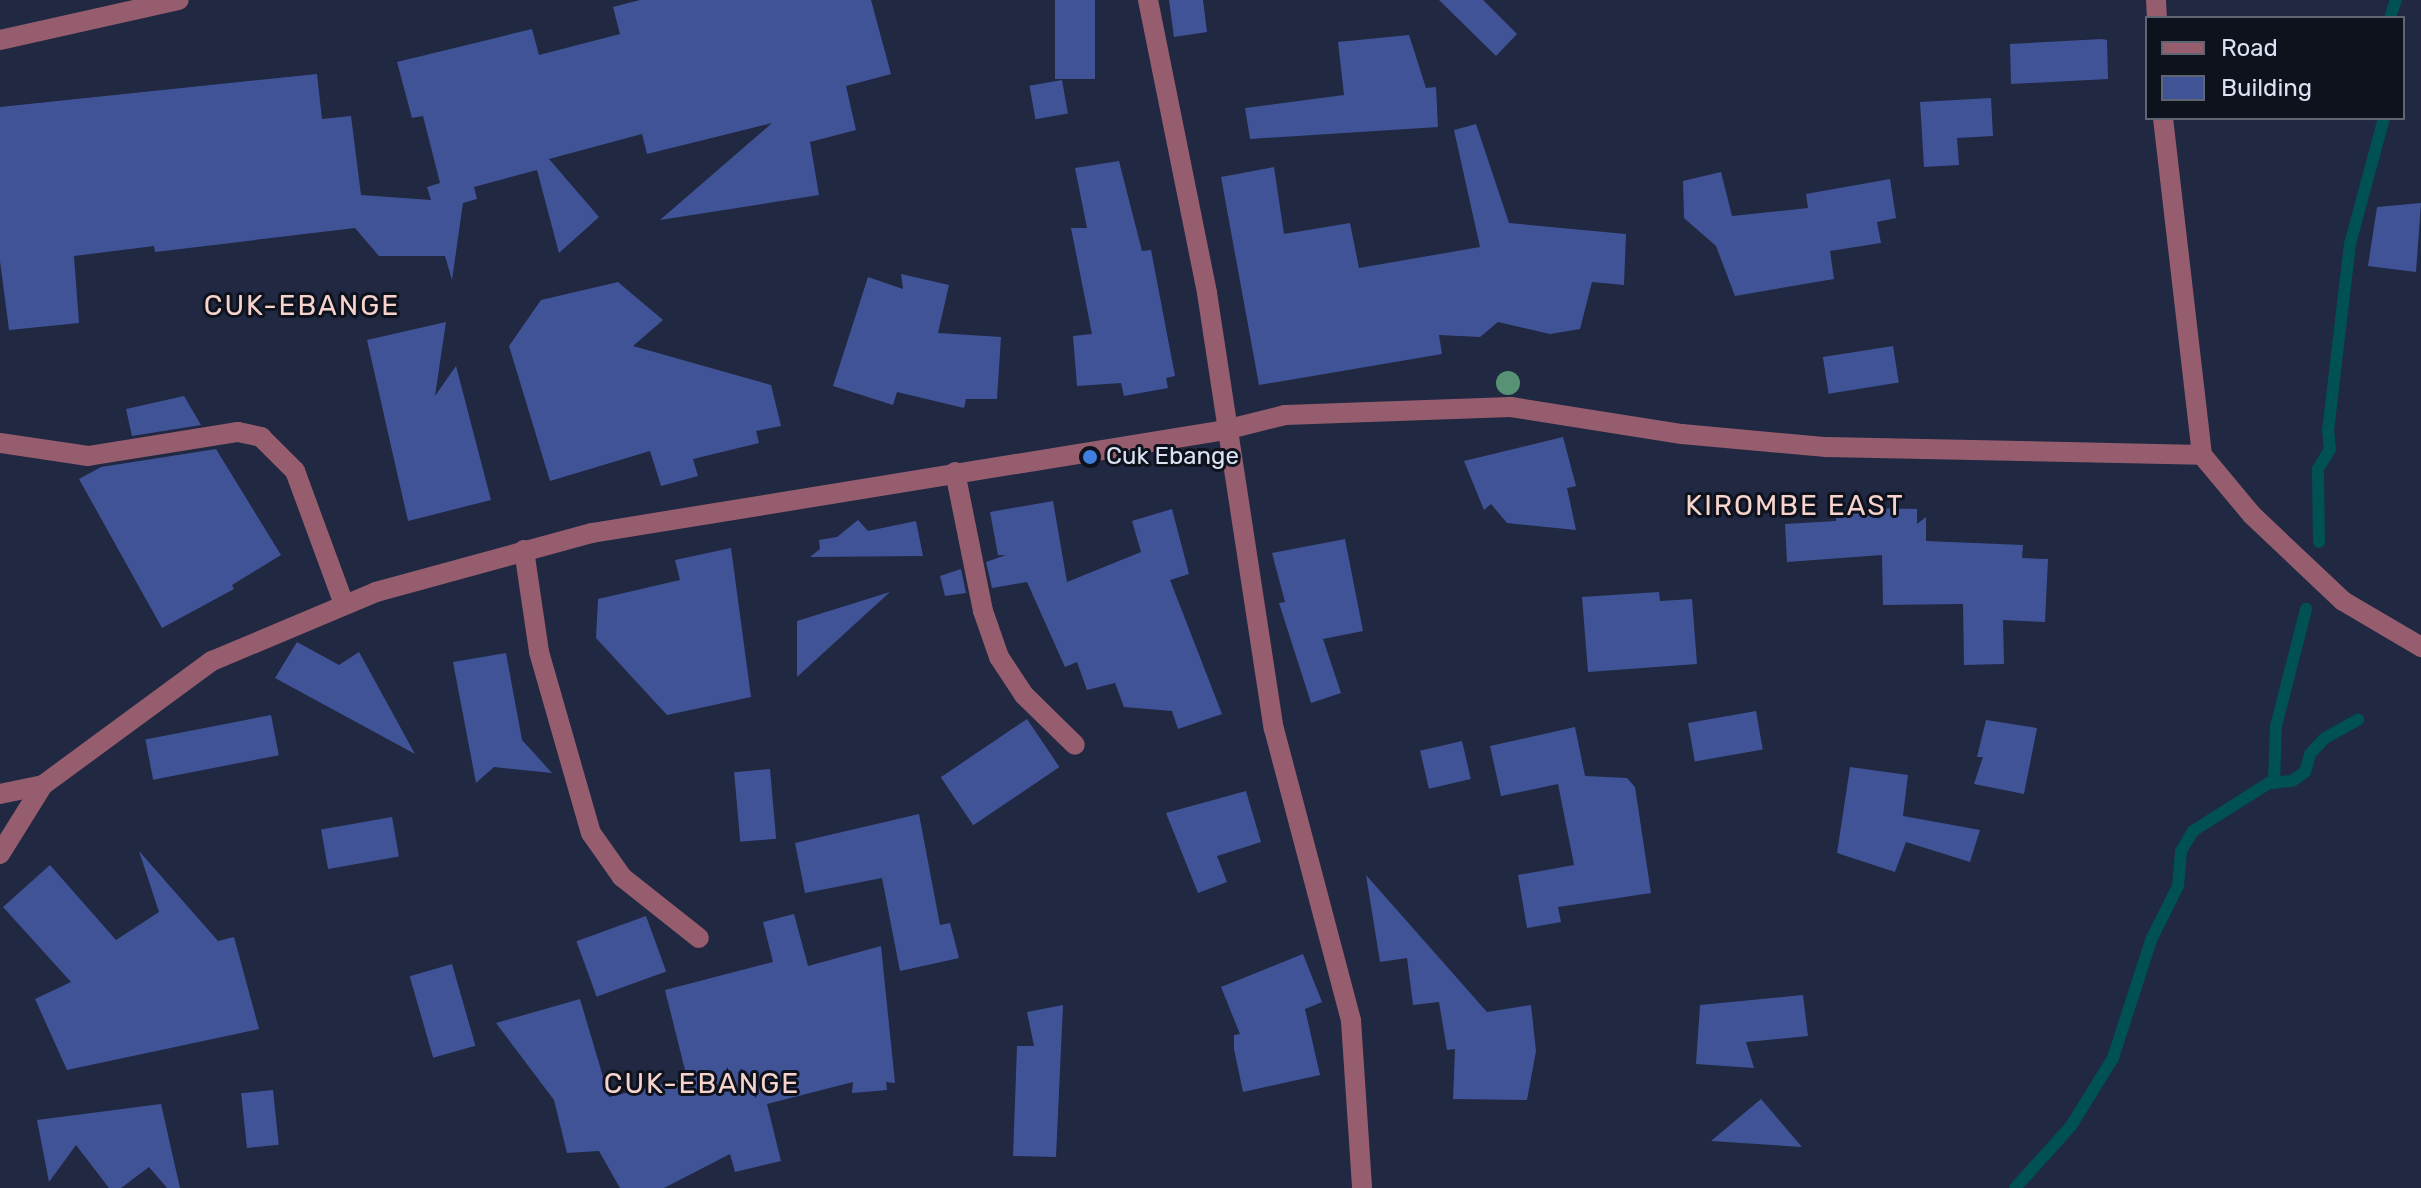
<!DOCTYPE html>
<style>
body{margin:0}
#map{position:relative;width:2421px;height:1188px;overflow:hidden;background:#202842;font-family:Rubik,sans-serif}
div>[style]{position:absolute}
.stream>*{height:12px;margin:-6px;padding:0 6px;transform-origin:6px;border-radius:6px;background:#005153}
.building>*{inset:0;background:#415397;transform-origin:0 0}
.minor>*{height:20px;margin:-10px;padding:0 10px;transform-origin:10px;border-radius:10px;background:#965d6e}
.trees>*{width:24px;height:24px;margin:-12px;border-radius:50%;background:#579275}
.dots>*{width:22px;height:22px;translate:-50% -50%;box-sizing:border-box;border:4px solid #0e121d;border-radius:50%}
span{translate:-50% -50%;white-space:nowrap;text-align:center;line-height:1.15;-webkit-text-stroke:6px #0e121d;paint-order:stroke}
.poi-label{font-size:24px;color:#dce2f4}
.left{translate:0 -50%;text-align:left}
.quarter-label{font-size:28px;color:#f6d3cd;letter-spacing:2px}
.legend{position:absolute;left:2145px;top:16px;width:260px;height:104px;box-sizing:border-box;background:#0e121d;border:2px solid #606573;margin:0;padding:10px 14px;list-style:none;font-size:24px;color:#dce2f4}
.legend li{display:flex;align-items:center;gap:16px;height:40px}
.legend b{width:40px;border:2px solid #606573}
</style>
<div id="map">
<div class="stream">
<i style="left:2390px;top:18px;width:19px;rotate:-72deg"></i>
<i style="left:2319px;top:542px;width:73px;rotate:-90.8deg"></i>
<i style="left:2318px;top:469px;width:23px;rotate:-59deg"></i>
<i style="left:2330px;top:449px;width:18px;rotate:-96deg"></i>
<i style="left:2328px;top:431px;width:188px;rotate:-83.3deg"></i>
<i style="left:2350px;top:244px;width:131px;rotate:-74.9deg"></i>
<i style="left:2274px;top:783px;width:57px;rotate:-88deg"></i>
<i style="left:2276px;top:726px;width:121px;rotate:-75.6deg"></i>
<i style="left:2015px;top:1188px;width:84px;rotate:-47.9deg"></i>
<i style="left:2071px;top:1126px;width:80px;rotate:-58.3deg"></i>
<i style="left:2113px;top:1058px;width:124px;rotate:-72.1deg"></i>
<i style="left:2151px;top:940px;width:60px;rotate:-63.4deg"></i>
<i style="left:2178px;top:886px;width:35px;rotate:-85deg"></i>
<i style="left:2181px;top:851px;width:23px;rotate:-59deg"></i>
<i style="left:2193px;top:831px;width:90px;rotate:-32.3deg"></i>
<i style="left:2269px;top:783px;width:23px;rotate:-5deg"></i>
<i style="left:2292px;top:781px;width:16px;rotate:-35deg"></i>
<i style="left:2305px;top:772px;width:19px;rotate:-74deg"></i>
<i style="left:2310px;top:754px;width:22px;rotate:-47deg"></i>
<i style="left:2325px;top:738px;width:38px;rotate:-29deg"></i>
</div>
<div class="building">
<i style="clip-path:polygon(640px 0,871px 0,891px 74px,846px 86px,856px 130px,810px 142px,819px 195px,660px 220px,772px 123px,647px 154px,642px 134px,549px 159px,599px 217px,559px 253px,537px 170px,474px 187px,477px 199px,463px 203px,452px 280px,445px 256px,379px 256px,355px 228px,155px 252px,154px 246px,74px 256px,79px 323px,9px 330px,0 261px,0 107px,317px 74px,322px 119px,351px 116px,361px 195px,431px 200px,427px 187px,440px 183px,423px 116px,412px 118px,397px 62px,532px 29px,539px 55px,620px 34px,613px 7px)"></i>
<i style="left:1055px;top:0;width:40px;height:79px"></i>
<i style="clip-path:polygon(1169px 0,1203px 0,1207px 32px,1174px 37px)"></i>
<i style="clip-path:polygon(1439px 0,1483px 0,1517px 34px,1496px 56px)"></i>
<i style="clip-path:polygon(1409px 35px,1426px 88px,1436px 87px,1438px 127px,1250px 139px,1245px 108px,1344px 95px,1338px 42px)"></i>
<i style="clip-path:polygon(2102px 39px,2107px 40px,2108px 79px,2011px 84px,2010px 44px)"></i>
<i style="left:1062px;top:80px;width:34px;height:33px;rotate:80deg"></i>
<i style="clip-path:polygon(1991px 98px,1993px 136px,1957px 138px,1959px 165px,1924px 167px,1920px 102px)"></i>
<i style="clip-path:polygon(1476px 124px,1509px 223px,1626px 234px,1624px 285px,1592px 282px,1580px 329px,1550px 334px,1498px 322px,1480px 337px,1439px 335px,1442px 354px,1259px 385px,1221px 177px,1274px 167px,1284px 234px,1350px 223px,1359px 268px,1480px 247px,1454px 130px)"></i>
<i style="clip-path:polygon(1119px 161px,1142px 251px,1151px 250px,1175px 376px,1166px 378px,1168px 388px,1124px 396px,1121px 383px,1077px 386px,1073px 336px,1092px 334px,1071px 228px,1087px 228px,1075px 168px)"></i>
<i style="clip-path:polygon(1721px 172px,1732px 216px,1808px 208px,1806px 194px,1890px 179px,1896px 218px,1877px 222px,1881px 243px,1830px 251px,1834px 279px,1735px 296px,1716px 246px,1684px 218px,1683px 181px)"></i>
<i style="clip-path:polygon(2421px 203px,2416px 272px,2368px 266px,2377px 207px)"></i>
<i style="clip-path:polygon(901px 274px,949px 285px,938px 333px,1001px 337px,997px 399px,966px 399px,964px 408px,897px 392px,893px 405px,833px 386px,868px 277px,903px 289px)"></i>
<i style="clip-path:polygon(618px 282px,663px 320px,633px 346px,771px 385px,781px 426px,756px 431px,759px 443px,693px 459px,698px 476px,661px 486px,650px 451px,550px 481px,509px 346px,541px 300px)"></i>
<i style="clip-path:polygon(446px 322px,435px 396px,456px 366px,491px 500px,408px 521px,367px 340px)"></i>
<i style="left:1893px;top:346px;width:37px;height:71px;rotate:81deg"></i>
<i style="clip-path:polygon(184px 396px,201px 425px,132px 436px,126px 409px)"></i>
<i style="clip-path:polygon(1563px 437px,1576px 486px,1567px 488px,1576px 530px,1507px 523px,1491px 504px,1484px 510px,1464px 461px)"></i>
<i style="clip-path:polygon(216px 449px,281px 555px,232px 585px,234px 589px,162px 628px,79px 479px,101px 467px)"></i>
<i style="clip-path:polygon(1053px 501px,1067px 582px,1141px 552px,1132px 521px,1172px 509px,1189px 574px,1170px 580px,1222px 714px,1178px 729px,1172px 711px,1124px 707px,1115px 683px,1087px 690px,1077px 662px,1065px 667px,1027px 582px,992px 588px,986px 562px,1006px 555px,998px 555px,990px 512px)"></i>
<i style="clip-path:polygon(1868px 508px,1917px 509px,1917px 524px,1926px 517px,1926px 541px,2023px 545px,2022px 558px,2048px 559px,2045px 622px,2003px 620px,2004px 664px,1964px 665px,1963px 604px,1883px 605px,1882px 555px,1787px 562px,1785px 524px,1836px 521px,1836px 511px)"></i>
<i style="clip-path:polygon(858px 520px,868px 531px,916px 521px,923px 556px,810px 557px,820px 549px,819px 540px,837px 537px)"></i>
<i style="clip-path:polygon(1345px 539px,1363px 631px,1323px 639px,1341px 693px,1311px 703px,1279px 603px,1285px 602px,1272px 553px)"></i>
<i style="clip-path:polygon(731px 548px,751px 697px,667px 715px,596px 638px,598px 599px,680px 580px,675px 560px)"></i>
<i style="clip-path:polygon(961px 569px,966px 593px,945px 596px,940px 576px)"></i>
<i style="clip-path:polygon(890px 592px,797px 677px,797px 621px)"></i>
<i style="clip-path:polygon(1659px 592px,1660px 601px,1692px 599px,1697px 664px,1588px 672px,1582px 597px)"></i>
<i style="clip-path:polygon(297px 642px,339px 665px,359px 652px,415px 754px,275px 678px)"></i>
<i style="clip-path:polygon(506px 653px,522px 740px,552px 773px,494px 767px,476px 783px,453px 662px)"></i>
<i style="left:1756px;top:711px;width:39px;height:69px;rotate:80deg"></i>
<i style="left:271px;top:715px;width:41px;height:128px;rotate:79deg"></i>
<i style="left:1027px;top:719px;width:58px;height:104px;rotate:56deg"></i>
<i style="clip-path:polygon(1986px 720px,2037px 728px,2024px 794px,1974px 784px,1983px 757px,1977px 757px)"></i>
<i style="clip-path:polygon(1575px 727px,1585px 776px,1627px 778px,1635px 787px,1651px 893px,1558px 907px,1561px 922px,1527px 928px,1518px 875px,1574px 865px,1558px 784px,1501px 796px,1490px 746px)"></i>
<i style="left:1462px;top:741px;width:39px;height:43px;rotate:77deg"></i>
<i style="clip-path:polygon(1850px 767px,1908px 775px,1903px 816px,1980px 830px,1970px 862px,1906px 842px,1895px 872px,1837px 853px)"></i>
<i style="left:770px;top:769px;width:70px;height:36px;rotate:85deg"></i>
<i style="clip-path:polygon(1246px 791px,1261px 842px,1217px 856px,1227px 882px,1198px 893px,1166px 813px)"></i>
<i style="clip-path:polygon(919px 814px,940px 925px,950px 923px,959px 958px,900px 971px,882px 878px,805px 893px,795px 843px)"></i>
<i style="left:392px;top:817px;width:40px;height:72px;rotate:80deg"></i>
<i style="clip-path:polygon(139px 851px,218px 941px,234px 937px,259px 1029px,67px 1070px,35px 999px,71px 982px,3px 907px,50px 865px,116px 940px,159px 912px)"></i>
<i style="clip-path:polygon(1366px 875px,1487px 1012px,1531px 1005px,1536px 1051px,1527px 1100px,1453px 1099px,1455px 1049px,1447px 1050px,1439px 1002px,1413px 1005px,1407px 958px,1380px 962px)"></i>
<i style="clip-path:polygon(794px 914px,808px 966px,881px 946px,895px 1083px,886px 1082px,887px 1090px,852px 1093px,853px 1082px,767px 1104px,781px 1161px,735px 1172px,730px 1154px,664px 1188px,620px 1188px,599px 1151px,567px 1153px,554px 1100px,496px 1023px,580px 999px,609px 1097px,687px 1078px,665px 990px,773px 962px,763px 922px)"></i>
<i style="left:646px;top:916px;width:59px;height:74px;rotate:70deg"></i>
<i style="clip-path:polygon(1303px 954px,1322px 1002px,1305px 1009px,1320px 1075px,1243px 1092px,1234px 1049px,1234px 1035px,1240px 1034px,1221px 987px)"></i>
<i style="left:452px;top:964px;width:85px;height:44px;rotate:74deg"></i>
<i style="clip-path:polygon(1803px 995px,1808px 1036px,1746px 1042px,1754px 1068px,1696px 1064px,1700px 1005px)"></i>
<i style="clip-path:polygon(1063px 1005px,1056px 1157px,1013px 1156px,1017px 1046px,1034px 1046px,1027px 1012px)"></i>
<i style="left:273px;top:1090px;width:55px;height:32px;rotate:84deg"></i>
<i style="clip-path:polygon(1761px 1099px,1802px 1147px,1711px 1141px)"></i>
<i style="clip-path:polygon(161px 1104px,180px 1188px,167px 1188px,149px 1167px,121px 1188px,109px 1188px,76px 1145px,49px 1182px,37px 1120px)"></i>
</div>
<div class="minor">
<i style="left:1148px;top:0;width:299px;rotate:78.6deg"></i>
<i style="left:1207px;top:293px;width:441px;rotate:81.3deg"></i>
<i style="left:1274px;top:729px;width:302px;rotate:75.2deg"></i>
<i style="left:1351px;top:1021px;width:167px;rotate:86.2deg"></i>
<i style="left:2156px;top:0;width:18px;rotate:87deg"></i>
<i style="left:0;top:40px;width:183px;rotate:-12.6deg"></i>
<i style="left:2163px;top:118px;width:339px;rotate:83.4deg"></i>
<i style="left:2202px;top:455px;width:78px;rotate:50.2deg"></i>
<i style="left:2252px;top:515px;width:125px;rotate:43.4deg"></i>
<i style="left:2343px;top:601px;width:91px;rotate:30.5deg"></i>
<i style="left:0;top:443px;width:89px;rotate:8.4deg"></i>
<i style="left:88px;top:456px;width:152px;rotate:-9.1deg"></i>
<i style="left:238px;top:432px;width:24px;rotate:12deg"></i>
<i style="left:261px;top:437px;width:48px;rotate:45deg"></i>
<i style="left:295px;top:471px;width:142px;rotate:69.8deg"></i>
<i style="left:955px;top:472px;width:142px;rotate:78.6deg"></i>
<i style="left:983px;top:611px;width:49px;rotate:70.8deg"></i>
<i style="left:999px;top:657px;width:45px;rotate:56.7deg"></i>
<i style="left:1024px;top:695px;width:71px;rotate:44.4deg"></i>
<i style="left:524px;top:550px;width:103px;rotate:81.6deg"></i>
<i style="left:539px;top:652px;width:188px;rotate:74deg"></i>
<i style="left:591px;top:833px;width:54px;rotate:54.8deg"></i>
<i style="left:622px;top:877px;width:98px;rotate:38.4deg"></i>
<i style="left:0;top:794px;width:44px;rotate:-11.8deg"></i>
<i style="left:43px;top:785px;width:210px;rotate:-36.3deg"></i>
<i style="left:212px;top:661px;width:178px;rotate:-22.8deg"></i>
<i style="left:376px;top:592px;width:224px;rotate:-15.3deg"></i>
<i style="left:592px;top:533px;width:641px;rotate:-9.24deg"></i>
<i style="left:1225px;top:430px;width:62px;rotate:-14deg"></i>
<i style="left:1285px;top:415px;width:226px;rotate:-2deg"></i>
<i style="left:1511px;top:407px;width:173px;rotate:9deg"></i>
<i style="left:1682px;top:434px;width:145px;rotate:5.2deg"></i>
<i style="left:1826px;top:447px;width:376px;rotate:1.2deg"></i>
<i style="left:0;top:854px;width:81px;rotate:-58.1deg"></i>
</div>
<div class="trees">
<i style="left:1508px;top:383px"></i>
</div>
<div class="dots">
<i style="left:1090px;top:457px;background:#3f7fe0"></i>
</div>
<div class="poi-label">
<span class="left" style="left:1106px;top:457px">Cuk Ebange</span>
</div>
<div class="quarter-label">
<span style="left:302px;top:306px">CUK-EBANGE</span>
<span style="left:1795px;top:506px">KIROMBE EAST</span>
<span style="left:702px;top:1084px">CUK-EBANGE</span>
</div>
<ul class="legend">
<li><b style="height:10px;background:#965d6e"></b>Road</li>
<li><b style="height:22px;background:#415397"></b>Building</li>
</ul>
</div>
